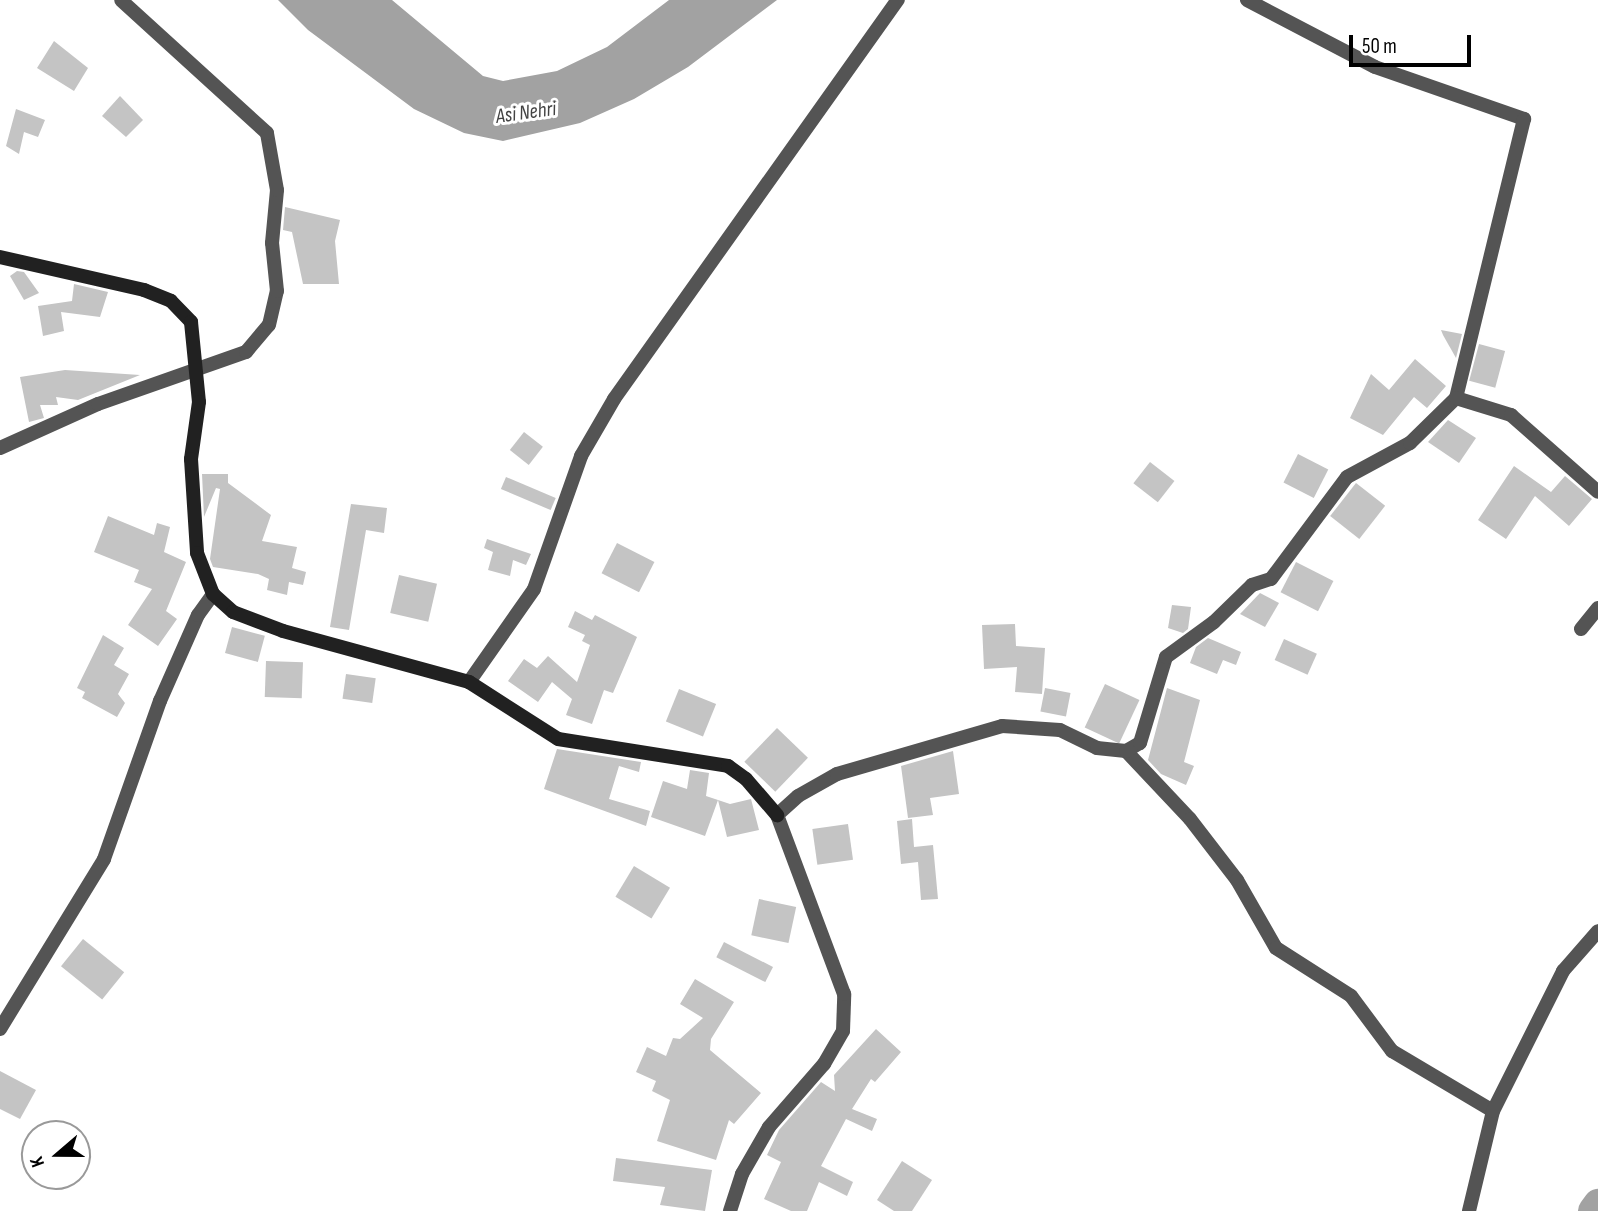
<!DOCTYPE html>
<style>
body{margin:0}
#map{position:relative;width:1598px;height:1211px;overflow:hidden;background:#fff;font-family:"Sofia Sans Condensed",sans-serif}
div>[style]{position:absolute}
.water>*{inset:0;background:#a2a2a2}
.river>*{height:30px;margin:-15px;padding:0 15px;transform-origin:15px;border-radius:15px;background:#a2a2a2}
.building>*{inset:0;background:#c4c4c4;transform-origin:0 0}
.street>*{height:14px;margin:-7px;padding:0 7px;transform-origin:7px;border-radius:7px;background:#545454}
.secondary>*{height:14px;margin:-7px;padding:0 7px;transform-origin:7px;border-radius:7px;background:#212121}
span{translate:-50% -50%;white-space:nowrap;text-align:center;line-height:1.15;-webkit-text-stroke:6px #fff;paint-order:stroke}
.water-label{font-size:21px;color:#434343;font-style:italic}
.north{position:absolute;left:21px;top:1120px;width:70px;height:70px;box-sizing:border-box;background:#fff;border:2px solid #999;border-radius:50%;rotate:250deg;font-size:19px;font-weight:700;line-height:28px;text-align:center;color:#000}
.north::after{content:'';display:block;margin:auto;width:24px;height:32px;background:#000;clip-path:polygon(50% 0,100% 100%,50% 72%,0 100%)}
.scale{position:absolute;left:1349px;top:35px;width:122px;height:32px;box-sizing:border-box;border:4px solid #000;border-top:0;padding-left:9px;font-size:21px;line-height:24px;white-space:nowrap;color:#000;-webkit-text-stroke:5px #fff;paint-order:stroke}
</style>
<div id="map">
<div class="water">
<i style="clip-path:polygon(278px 0,392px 0,483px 76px,503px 81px,557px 71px,607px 47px,669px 0,777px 0,688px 67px,634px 99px,580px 123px,503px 141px,464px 133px,414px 109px,308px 30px)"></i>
</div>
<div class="river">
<i style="left:1593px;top:1211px;width:9px;rotate:-54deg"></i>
</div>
<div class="building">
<i style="clip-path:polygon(54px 41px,88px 68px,74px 91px,37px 68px)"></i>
<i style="clip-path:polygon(120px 96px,143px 120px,126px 137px,102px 116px)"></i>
<i style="clip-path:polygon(16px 109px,45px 120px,38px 137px,24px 132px,19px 154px,6px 146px)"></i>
<i style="clip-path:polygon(285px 207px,340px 220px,335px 241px,339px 284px,303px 284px,292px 232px,283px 230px)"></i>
<i style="clip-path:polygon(17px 271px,24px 272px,39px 293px,24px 300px,10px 276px)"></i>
<i style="clip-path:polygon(74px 284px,108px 292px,100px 317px,61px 312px,64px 331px,43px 336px,38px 306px,72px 301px)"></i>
<i style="clip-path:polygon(1441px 330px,1462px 334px,1456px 358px,1443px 335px)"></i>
<i style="left:1479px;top:344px;width:27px;height:38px;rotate:15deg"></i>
<i style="clip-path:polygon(1415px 359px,1446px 386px,1427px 408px,1414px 397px,1383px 435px,1350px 418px,1371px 374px,1389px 390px)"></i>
<i style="clip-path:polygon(65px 370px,140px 375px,78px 400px,56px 397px,58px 405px,40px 405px,44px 418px,29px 422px,20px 377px)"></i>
<i style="clip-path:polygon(1448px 420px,1476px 438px,1459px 463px,1428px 442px)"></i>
<i style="left:524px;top:432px;width:24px;height:23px;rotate:38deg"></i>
<i style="left:1298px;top:454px;width:34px;height:32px;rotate:27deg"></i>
<i style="left:1150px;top:462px;width:31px;height:27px;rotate:38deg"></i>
<i style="clip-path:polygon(1514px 466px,1551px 492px,1565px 476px,1592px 499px,1569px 526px,1535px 496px,1506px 539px,1478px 520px)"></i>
<i style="clip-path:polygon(202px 474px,228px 474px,228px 483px,271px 515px,262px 541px,297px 547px,292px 568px,306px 572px,303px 585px,289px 582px,287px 595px,267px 590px,269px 579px,258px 574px,213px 567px,210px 559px,220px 489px,216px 488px,204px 517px)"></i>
<i style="left:506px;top:477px;width:54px;height:13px;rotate:23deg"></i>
<i style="left:1356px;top:483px;width:37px;height:42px;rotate:38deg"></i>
<i style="clip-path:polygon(351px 504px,387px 508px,384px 533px,366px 530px,349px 630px,330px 627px)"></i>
<i style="clip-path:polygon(108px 516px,154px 535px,157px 523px,170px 527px,164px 552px,186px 562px,166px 611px,177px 619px,158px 646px,128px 625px,152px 589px,134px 582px,139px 570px,94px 552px)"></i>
<i style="clip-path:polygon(487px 539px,531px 554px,526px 565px,513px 560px,510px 576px,488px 570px,493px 552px,484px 548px)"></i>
<i style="left:617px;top:543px;width:42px;height:34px;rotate:27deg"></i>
<i style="left:1296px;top:562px;width:42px;height:34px;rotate:27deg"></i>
<i style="left:399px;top:575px;width:39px;height:39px;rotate:13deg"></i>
<i style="clip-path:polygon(1260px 593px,1279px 603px,1265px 627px,1240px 614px)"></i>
<i style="clip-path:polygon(1172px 605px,1191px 607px,1188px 629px,1183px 633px,1168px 628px)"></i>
<i style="clip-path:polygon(575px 611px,592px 620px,595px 615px,637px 637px,613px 693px,604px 690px,592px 724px,566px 715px,572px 699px,552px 682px,538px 702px,508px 681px,524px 659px,537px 668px,548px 656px,577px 682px,590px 645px,582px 641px,585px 635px,568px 627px)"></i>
<i style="clip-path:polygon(1015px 624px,1016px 646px,1045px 648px,1042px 694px,1015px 692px,1017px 667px,984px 669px,982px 625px)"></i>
<i style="left:232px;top:627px;width:34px;height:27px;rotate:15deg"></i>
<i style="clip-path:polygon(103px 635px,124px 648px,114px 665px,129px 674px,118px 694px,125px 703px,117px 717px,82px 698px,85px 692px,77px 688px)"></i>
<i style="clip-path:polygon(1208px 638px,1241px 652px,1236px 665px,1223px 660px,1217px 674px,1190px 663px,1196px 647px)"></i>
<i style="left:1284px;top:639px;width:36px;height:23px;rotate:24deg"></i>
<i style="left:266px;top:661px;width:37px;height:36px;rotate:2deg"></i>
<i style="left:346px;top:674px;width:30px;height:25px;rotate:8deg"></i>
<i style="left:1105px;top:684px;width:38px;height:48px;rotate:25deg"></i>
<i style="left:1045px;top:688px;width:26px;height:24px;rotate:11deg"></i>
<i style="clip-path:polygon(1167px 688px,1200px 700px,1184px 762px,1194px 766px,1186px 785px,1161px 774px,1148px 760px)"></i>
<i style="left:679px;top:689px;width:40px;height:35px;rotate:22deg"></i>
<i style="left:777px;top:728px;width:43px;height:47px;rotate:44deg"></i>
<i style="clip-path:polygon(557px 749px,641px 762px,639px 772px,619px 766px,609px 799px,650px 811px,646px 826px,544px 789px)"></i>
<i style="clip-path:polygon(953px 751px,959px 794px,930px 798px,933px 815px,908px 818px,901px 766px)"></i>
<i style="clip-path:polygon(690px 770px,709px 773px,706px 796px,718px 800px,705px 836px,651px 817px,663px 781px,687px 789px)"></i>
<i style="clip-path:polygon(751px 799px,759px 830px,727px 837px,718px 800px,730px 804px)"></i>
<i style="clip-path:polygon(912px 819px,914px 847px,933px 845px,938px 899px,921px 900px,918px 862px,901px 864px,897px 821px)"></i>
<i style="left:848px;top:824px;width:36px;height:36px;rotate:82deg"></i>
<i style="left:634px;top:866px;width:42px;height:36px;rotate:31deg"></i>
<i style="left:759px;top:899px;width:38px;height:37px;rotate:12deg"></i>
<i style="left:83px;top:939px;width:53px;height:35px;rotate:39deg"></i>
<i style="left:724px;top:942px;width:55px;height:17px;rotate:27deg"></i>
<i style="clip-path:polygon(695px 979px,734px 1002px,711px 1039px,710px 1050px,761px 1093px,734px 1124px,729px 1120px,716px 1160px,657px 1141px,670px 1100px,652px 1091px,656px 1081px,636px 1072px,647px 1047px,666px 1056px,673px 1038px,680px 1039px,703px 1018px,680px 1004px)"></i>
<i style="clip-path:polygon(876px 1029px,901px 1052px,875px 1082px,871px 1079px,852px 1109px,877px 1119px,872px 1131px,846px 1119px,821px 1166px,853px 1182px,847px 1196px,819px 1182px,807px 1211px,791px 1211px,764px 1199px,781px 1162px,767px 1155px,779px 1130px,821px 1082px,835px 1091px,834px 1075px)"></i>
<i style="clip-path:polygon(0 1071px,36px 1090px,20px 1119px,0 1109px)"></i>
<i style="clip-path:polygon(616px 1158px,712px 1170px,705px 1211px,660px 1205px,665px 1187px,613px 1181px)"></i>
<i style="clip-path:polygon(902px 1161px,932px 1180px,912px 1211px,894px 1211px,877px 1200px)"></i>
</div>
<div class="street">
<i style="left:1247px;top:0;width:144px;rotate:27.6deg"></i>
<i style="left:1375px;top:67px;width:158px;rotate:19.2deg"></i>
<i style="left:1524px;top:119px;width:287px;rotate:103.7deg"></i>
<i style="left:0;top:448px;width:107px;rotate:-24.2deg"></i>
<i style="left:98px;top:404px;width:157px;rotate:-19.4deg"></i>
<i style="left:246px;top:352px;width:35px;rotate:-50deg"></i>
<i style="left:269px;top:325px;width:35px;rotate:-77deg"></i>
<i style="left:277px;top:291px;width:48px;rotate:-95.9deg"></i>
<i style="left:272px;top:243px;width:53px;rotate:-84.6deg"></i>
<i style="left:277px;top:190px;width:58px;rotate:-100deg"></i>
<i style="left:267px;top:133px;width:197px;rotate:-137.7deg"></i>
<i style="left:1581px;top:629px;width:27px;rotate:-51deg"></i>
<i style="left:469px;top:682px;width:113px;rotate:-55deg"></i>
<i style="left:534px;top:589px;width:141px;rotate:-70.5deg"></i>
<i style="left:581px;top:456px;width:66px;rotate:-59.9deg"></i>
<i style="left:614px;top:399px;width:490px;rotate:-54.6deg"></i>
<i style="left:1126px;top:751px;width:93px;rotate:46.7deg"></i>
<i style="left:1190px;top:819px;width:77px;rotate:52.4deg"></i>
<i style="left:1237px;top:880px;width:78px;rotate:60.2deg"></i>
<i style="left:1276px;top:948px;width:89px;rotate:32.6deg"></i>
<i style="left:1351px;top:996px;width:69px;rotate:53.3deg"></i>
<i style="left:1392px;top:1051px;width:117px;rotate:30.7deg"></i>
<i style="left:0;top:1029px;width:199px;rotate:-58.5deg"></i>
<i style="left:104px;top:859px;width:168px;rotate:-70.5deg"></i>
<i style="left:160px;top:701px;width:94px;rotate:-66.2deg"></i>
<i style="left:198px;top:615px;width:26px;rotate:-54deg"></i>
<i style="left:730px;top:1211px;width:39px;rotate:-72deg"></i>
<i style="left:742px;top:1174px;width:54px;rotate:-60.1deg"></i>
<i style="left:769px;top:1127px;width:84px;rotate:-48.9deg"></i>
<i style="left:824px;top:1064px;width:38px;rotate:-60deg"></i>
<i style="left:843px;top:1031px;width:37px;rotate:-88deg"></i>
<i style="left:844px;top:994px;width:191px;rotate:-110.5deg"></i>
<i style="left:777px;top:815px;width:28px;rotate:-42deg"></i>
<i style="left:798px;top:796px;width:45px;rotate:-29.4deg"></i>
<i style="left:837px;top:774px;width:172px;rotate:-16.2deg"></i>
<i style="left:1002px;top:726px;width:58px;rotate:3.9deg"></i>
<i style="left:1060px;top:730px;width:41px;rotate:25.9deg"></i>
<i style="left:1097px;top:748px;width:29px;rotate:6deg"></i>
<i style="left:1126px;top:751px;width:16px;rotate:-30deg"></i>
<i style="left:1140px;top:743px;width:90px;rotate:-73.2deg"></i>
<i style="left:1166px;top:657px;width:59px;rotate:-36.1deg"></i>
<i style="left:1214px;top:622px;width:53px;rotate:-44.2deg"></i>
<i style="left:1252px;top:585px;width:20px;rotate:-18deg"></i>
<i style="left:1271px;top:579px;width:127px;rotate:-53.3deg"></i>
<i style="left:1347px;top:477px;width:72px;rotate:-28.4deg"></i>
<i style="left:1410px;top:443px;width:64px;rotate:-44.4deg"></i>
<i style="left:1456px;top:398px;width:58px;rotate:17.2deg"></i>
<i style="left:1511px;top:415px;width:116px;rotate:41.5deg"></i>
<i style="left:1469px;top:1211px;width:103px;rotate:-76.5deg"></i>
<i style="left:1493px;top:1111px;width:157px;rotate:-63.4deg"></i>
<i style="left:1563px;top:971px;width:53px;rotate:-48.8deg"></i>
</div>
<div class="secondary">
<i style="left:0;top:257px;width:148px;rotate:12.9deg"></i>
<i style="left:144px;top:290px;width:29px;rotate:22deg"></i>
<i style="left:171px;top:301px;width:29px;rotate:46deg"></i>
<i style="left:191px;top:322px;width:80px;rotate:84.3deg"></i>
<i style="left:199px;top:402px;width:58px;rotate:98deg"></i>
<i style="left:191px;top:459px;width:94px;rotate:86.3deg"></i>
<i style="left:197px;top:553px;width:44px;rotate:68.7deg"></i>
<i style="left:213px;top:594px;width:27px;rotate:42deg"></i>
<i style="left:233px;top:612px;width:53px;rotate:20.8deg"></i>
<i style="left:283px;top:631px;width:193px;rotate:15.3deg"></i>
<i style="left:469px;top:682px;width:106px;rotate:32.6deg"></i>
<i style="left:558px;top:739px;width:172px;rotate:9deg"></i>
<i style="left:728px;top:766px;width:22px;rotate:36deg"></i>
<i style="left:746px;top:779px;width:48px;rotate:49.3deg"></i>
</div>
<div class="water-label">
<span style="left:526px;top:113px;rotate:-8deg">Asi Nehri</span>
</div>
<div class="north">K</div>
<div class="scale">50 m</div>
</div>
